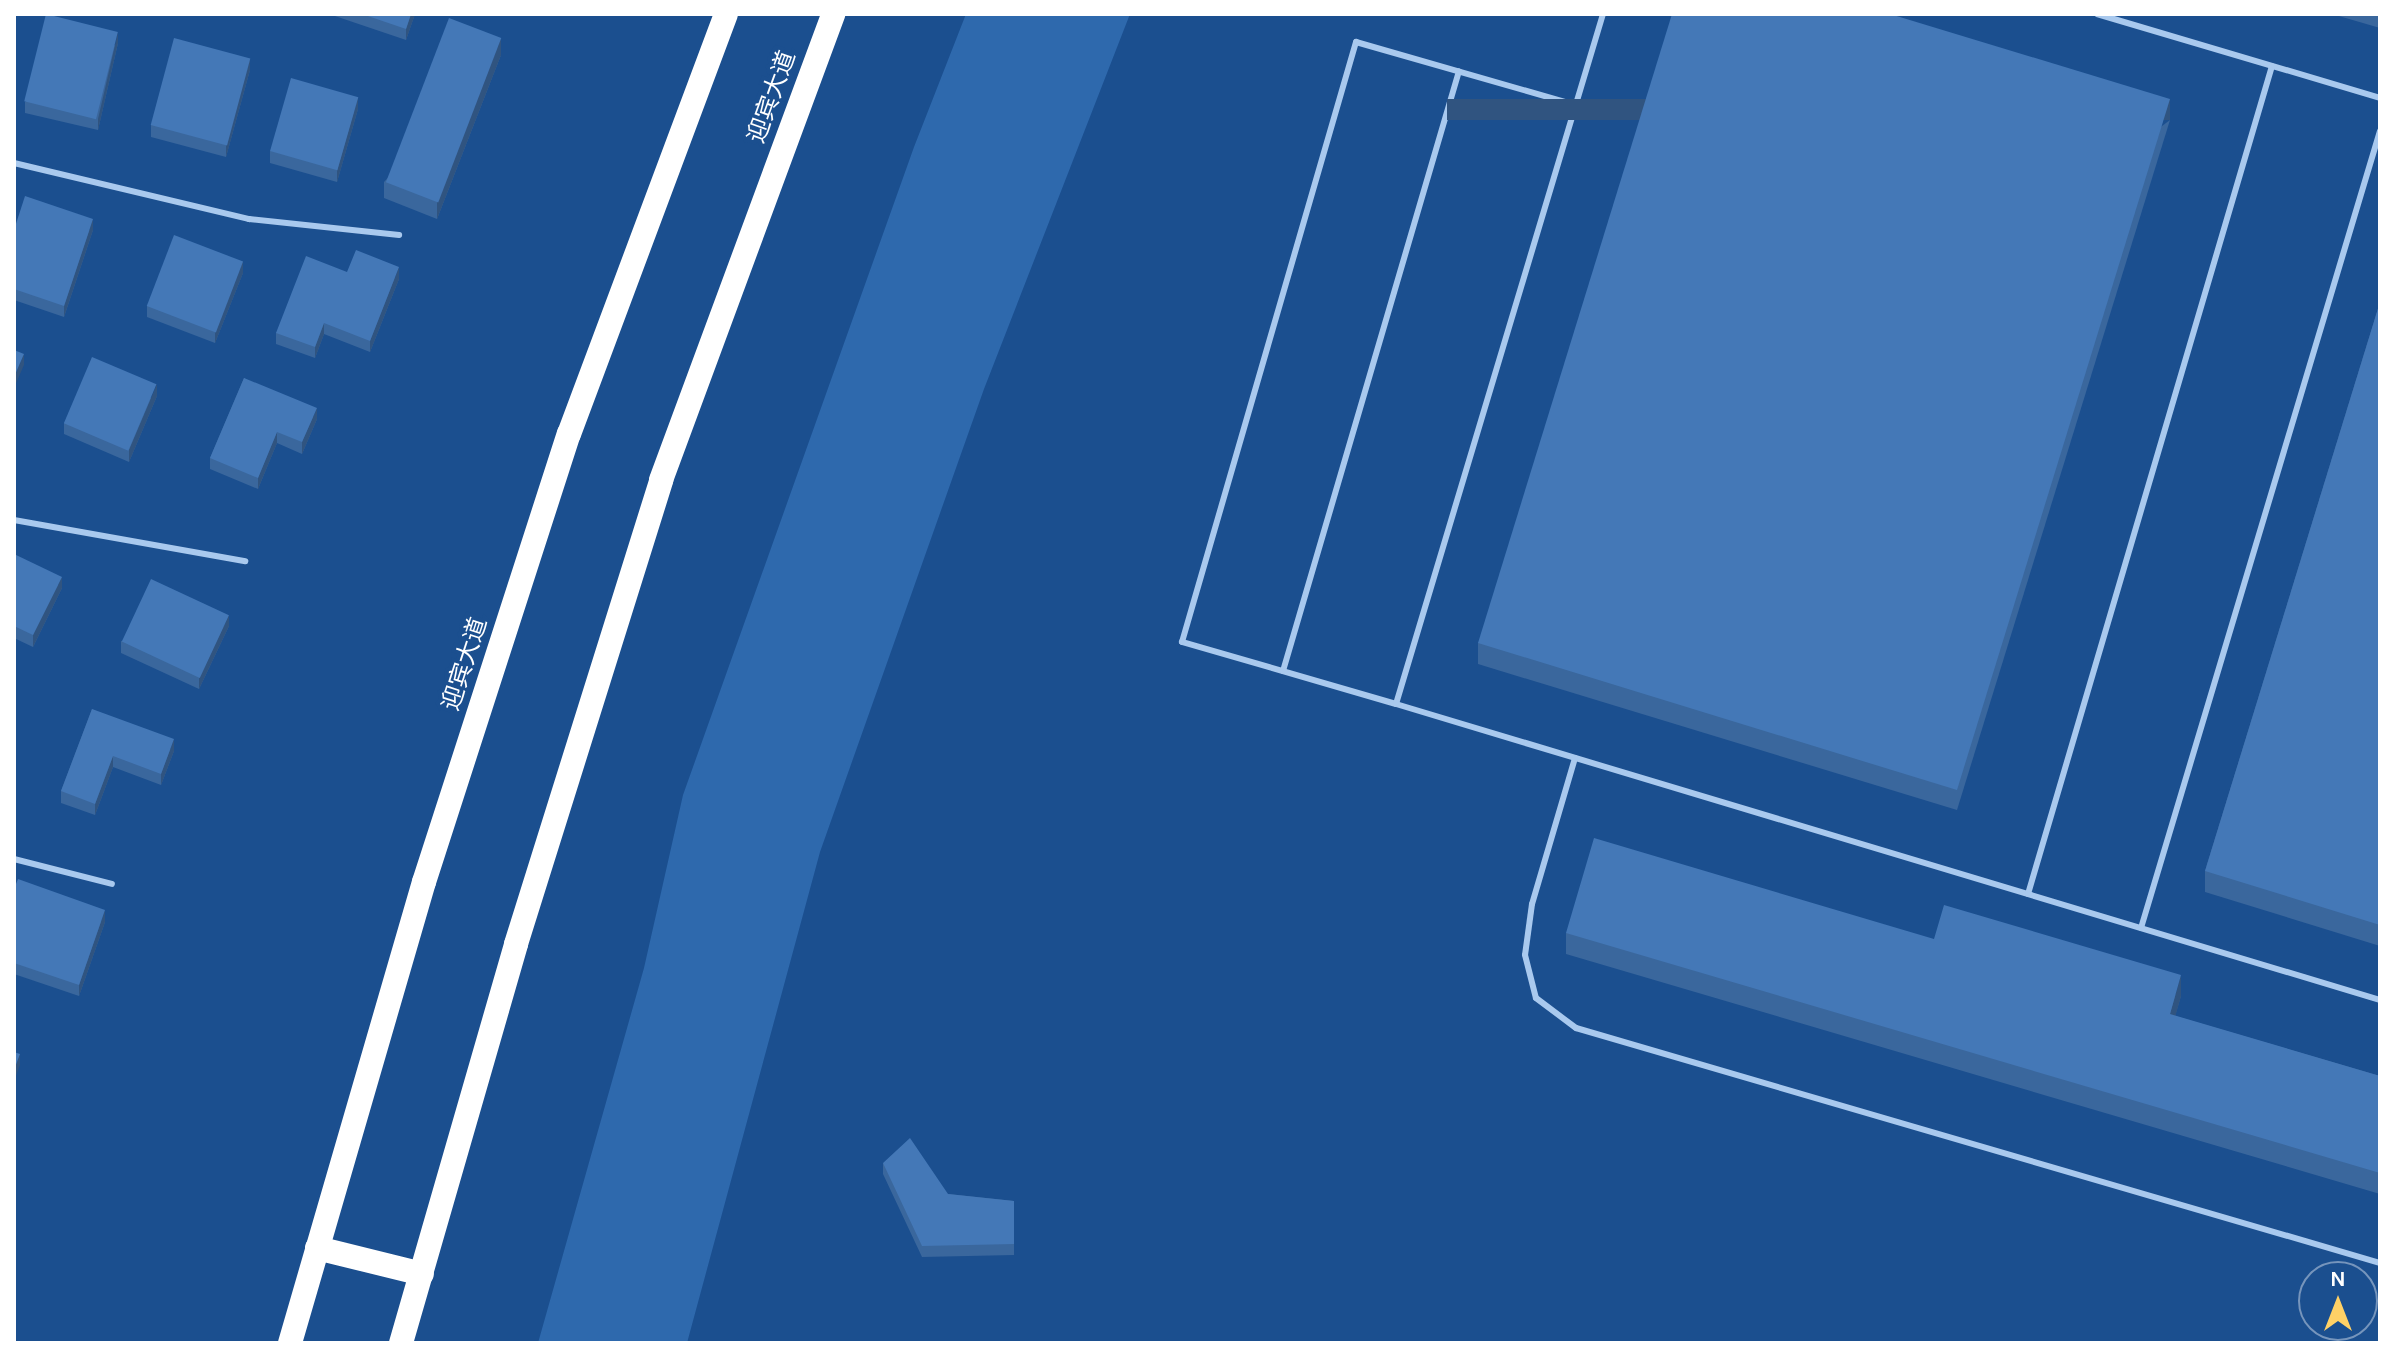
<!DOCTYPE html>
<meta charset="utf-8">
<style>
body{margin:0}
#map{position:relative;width:2394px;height:1357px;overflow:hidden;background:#1b4f8f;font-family:Karla,"Noto Sans SC",sans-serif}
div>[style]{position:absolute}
.green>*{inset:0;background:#2e69ad}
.lane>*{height:6px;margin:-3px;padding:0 3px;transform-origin:3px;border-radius:3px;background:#a9c9ee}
.highway>*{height:24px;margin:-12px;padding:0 12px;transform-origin:12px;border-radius:12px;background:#fff}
.wall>*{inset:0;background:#3a679d}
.shaded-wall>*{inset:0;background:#305480;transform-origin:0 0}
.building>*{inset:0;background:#4478b7;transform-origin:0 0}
span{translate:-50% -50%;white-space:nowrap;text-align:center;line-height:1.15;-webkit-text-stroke:8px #1b4f8f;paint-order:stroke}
.street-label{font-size:24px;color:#fff}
.frame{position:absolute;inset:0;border:16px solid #fff;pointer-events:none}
.north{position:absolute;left:2298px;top:1261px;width:80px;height:80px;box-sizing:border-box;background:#1b4f8f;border:2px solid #7695bc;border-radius:50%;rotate:0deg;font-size:22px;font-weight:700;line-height:32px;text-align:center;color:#fff}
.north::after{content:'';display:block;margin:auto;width:28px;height:36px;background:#ffd166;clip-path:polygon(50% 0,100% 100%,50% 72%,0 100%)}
</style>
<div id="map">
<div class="green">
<i style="clip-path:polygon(966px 14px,1130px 14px,984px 389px,820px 852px,687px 1343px,538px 1343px,644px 968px,683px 795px,914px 147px)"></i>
</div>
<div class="lane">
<i style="left:1603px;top:14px;width:720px;rotate:106.7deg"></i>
<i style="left:1396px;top:704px;width:1028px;rotate:16.74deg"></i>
<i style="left:2097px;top:14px;width:295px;rotate:16.5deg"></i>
<i style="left:14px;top:163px;width:242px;rotate:13.4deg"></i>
<i style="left:249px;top:219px;width:151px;rotate:6.1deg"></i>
<i style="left:14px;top:520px;width:235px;rotate:10.1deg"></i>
<i style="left:1283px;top:671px;width:625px;rotate:-73.65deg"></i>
<i style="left:1396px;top:704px;width:223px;rotate:-163.8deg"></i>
<i style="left:1182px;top:642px;width:625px;rotate:-73.83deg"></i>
<i style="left:1356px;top:42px;width:228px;rotate:16deg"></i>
<i style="left:1575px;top:758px;width:152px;rotate:106.4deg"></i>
<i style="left:1532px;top:904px;width:51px;rotate:97.8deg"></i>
<i style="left:1525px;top:955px;width:44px;rotate:75.7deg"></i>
<i style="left:1536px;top:998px;width:50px;rotate:36.9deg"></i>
<i style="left:1576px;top:1028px;width:838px;rotate:16.29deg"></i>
<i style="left:14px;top:859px;width:101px;rotate:14.3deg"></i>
<i style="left:2028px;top:894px;width:863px;rotate:-73.58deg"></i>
<i style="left:2141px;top:928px;width:832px;rotate:-73.31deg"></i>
</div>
<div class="highway">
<i style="left:317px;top:1248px;width:108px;rotate:13.9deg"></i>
<i style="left:290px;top:1343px;width:480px;rotate:-73.8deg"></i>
<i style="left:424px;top:882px;width:471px;rotate:-72.1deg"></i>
<i style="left:569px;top:434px;width:448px;rotate:-69.5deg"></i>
<i style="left:401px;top:1343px;width:415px;rotate:-73.9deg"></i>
<i style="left:516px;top:944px;width:486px;rotate:-72.6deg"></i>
<i style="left:661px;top:480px;width:497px;rotate:-69.7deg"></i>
</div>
<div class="wall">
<i style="clip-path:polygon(329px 14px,415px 14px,406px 40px)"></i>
<i style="clip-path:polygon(2332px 14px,2380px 14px,2380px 28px)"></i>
<i style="clip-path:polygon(118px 43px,98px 130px,25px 113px,25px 102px)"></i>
<i style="clip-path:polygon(501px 55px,437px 219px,384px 198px,384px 182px)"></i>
<i style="clip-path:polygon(250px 70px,226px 157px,151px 137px,151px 125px)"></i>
<i style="clip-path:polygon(358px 109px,337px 182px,270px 163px,270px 151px)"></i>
<i style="clip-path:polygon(2170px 120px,1957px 810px,1478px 664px,1478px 643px)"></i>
<i style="clip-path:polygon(14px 230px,93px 230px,64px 317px,14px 300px)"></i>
<i style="clip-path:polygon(347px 272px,399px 279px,370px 352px,324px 334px,315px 358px,276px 344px,276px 333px)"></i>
<i style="clip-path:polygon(243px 273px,215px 343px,147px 317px,147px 306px)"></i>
<i style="clip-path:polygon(2380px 302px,2380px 946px,2205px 892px,2205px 871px)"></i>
<i style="clip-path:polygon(244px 378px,317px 419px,302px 454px,277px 443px,258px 489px,210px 469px,210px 458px)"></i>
<i style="clip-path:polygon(157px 396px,129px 462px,64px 434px,64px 423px)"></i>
<i style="clip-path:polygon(14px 554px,62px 588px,33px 647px,14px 638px)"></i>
<i style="clip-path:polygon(229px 626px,199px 689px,121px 653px,121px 641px)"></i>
<i style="clip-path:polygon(92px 709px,174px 751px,161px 785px,113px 767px,95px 815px,61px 803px,61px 791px)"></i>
<i style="clip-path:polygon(14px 889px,105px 922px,79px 996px,14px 974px)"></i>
<i style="clip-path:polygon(1566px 933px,1934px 939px,2181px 996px,2175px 1016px,2380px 1076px,2380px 1194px,1566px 954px)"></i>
<i style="clip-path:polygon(883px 1163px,948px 1194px,1014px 1201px,1014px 1255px,922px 1257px,883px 1174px)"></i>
</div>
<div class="shaded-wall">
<i style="clip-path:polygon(411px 14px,415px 14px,406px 40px,406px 29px)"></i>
<i style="clip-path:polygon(118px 32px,118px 43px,98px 130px,98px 119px)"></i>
<i style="clip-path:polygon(501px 38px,501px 55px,437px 219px,437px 202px)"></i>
<i style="clip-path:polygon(250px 58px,250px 70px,226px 157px,226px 145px)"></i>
<i style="clip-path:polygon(358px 97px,358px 109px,337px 182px,337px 171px)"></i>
<i style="left:2170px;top:99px;width:21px;height:723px;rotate:90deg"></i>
<i style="clip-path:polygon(93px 219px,93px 230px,64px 317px,64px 306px)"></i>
<i style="clip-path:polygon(243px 261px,243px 273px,215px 343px,215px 332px)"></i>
<i style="clip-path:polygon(399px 267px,399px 279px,370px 352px,370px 341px)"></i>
<i style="clip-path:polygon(324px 323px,324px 334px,315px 358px,315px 347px)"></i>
<i style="clip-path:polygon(24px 354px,24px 365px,14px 388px,14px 377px)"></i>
<i style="clip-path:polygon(157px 384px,157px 396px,129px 462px,129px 450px)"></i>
<i style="clip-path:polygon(317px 408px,317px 419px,302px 454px,302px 442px)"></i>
<i style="clip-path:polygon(277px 432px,277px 443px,258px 489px,258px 478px)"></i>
<i style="clip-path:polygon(62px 577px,62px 588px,33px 647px,33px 635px)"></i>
<i style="clip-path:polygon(229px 615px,229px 626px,199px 689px,199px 678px)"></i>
<i style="clip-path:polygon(174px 739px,174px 751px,161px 785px,161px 774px)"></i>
<i style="clip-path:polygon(113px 756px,113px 767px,95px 815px,95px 804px)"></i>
<i style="clip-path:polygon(105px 910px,105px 922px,79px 996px,79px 985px)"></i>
<i style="clip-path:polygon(2181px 975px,2181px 996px,2170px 1035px,2170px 1014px)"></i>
<i style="clip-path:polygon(20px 1054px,20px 1065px,14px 1081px,14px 1070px)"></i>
</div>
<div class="building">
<i style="left:46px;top:14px;width:74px;height:90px;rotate:14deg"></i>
<i style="clip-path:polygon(362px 14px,411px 14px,406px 29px)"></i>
<i style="clip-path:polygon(1672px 14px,1890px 14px,2170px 99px,1957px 790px,1478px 643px)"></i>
<i style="left:449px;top:18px;width:56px;height:176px;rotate:21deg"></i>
<i style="left:174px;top:38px;width:79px;height:90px;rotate:15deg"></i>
<i style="left:291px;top:78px;width:70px;height:76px;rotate:16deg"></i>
<i style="clip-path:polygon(25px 196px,93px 219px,64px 306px,14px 289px,14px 230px)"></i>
<i style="left:174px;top:235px;width:74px;height:76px;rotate:21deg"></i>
<i style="clip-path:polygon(356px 250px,399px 267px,370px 341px,324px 323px,315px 347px,276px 333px,306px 256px,347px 272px)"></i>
<i style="clip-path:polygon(2380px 302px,2380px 925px,2205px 871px)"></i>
<i style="clip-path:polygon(14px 350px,24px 354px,14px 377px)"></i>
<i style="left:92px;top:357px;width:70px;height:72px;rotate:23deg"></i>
<i style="clip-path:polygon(244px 378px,317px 408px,302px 442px,277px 432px,258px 478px,210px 458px)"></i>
<i style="clip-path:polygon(14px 554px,62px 577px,33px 635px,14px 626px)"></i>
<i style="left:151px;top:579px;width:86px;height:69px;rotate:25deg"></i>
<i style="clip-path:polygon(92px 709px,174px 739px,161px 774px,113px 756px,95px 804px,61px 791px)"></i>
<i style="clip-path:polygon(1594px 838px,1934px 939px,1944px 905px,2181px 975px,2170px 1014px,2380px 1076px,2380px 1173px,1566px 933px)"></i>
<i style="clip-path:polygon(18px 879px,105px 910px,79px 985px,14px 963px,14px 889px)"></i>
<i style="clip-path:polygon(14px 1052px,20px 1054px,14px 1070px)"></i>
<i style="clip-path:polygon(910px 1138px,948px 1194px,1014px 1201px,1014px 1244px,922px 1246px,883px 1163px)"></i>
</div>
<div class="street-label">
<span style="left:772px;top:97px;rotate:-70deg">迎宾大道</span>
<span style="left:465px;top:664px;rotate:-72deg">迎宾大道</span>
</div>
<div class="frame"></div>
<div class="north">N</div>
</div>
